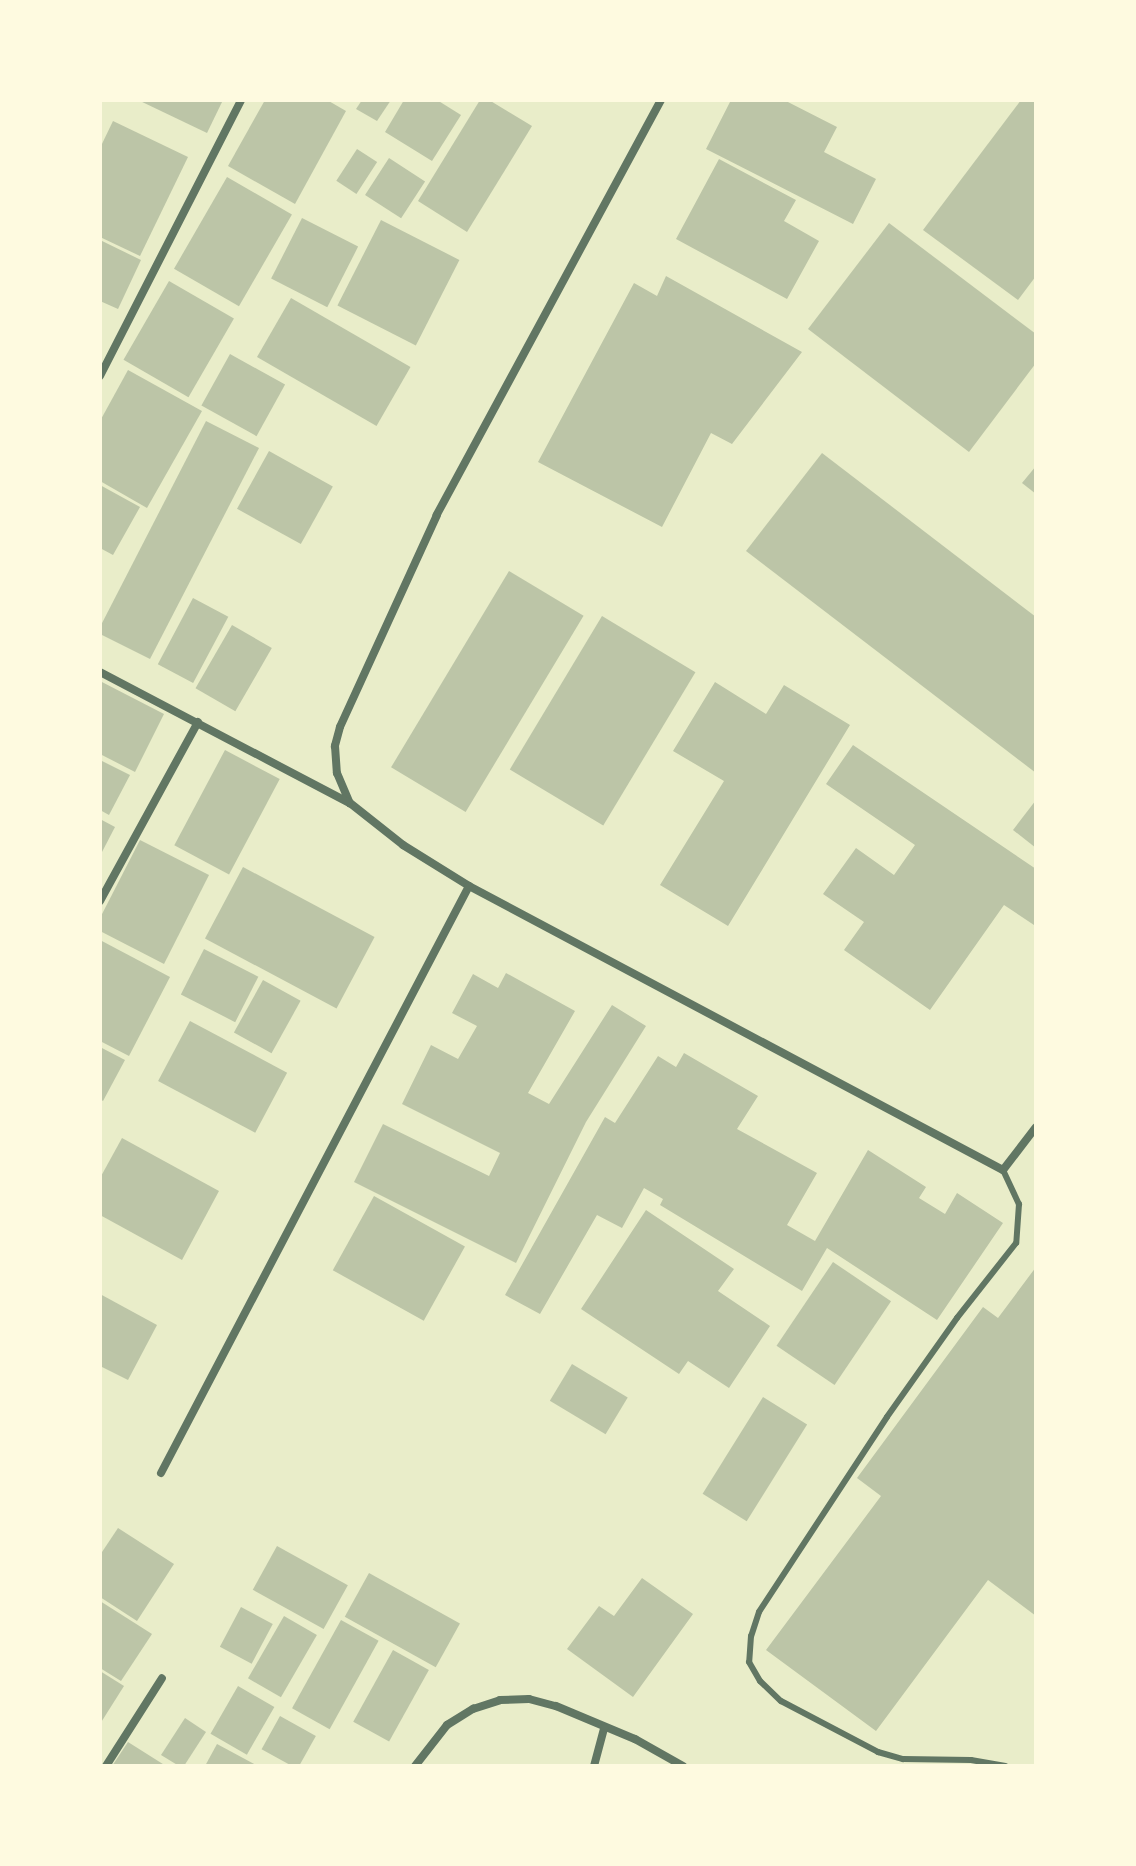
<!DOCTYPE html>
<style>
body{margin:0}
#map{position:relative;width:1136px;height:1866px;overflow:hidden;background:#e9edc9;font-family:Mulish,sans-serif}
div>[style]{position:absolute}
.building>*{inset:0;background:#bcc5a7;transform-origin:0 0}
.service>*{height:6px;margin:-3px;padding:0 3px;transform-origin:3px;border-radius:3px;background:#617663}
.minor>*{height:8px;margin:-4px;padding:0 4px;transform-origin:4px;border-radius:4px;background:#617663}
span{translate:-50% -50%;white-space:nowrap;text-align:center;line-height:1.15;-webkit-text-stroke:6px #fefae0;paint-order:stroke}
.frame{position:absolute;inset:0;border:102px solid #fefae0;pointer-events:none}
</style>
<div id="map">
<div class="building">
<i style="clip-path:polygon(138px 100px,223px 100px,207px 133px)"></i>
<i style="clip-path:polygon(265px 100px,327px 100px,346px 111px,295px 204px,228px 166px)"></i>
<i style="clip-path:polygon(362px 100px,391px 100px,377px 121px,356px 109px)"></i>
<i style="clip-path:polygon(404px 100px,437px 100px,461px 115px,432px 161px,385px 132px)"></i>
<i style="clip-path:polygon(480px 100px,489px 100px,532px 126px,467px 232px,418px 201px)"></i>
<i style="clip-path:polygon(731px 100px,784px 100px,837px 127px,824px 152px,876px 179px,853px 224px,706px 149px)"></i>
<i style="clip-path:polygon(1021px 100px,1036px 100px,1036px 276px,1018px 300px,923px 230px)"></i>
<i style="clip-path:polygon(113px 121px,188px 157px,140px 256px,100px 237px,100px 148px)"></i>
<i style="left:357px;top:149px;width:24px;height:38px;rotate:33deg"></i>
<i style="left:389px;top:158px;width:43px;height:44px;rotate:33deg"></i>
<i style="clip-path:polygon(719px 159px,796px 200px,784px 221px,819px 241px,787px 299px,676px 239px)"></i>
<i style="left:227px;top:177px;width:75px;height:106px;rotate:30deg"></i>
<i style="left:302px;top:218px;width:63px;height:68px;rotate:27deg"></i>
<i style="left:381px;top:220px;width:88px;height:96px;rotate:27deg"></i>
<i style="clip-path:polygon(889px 223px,1036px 334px,1036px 363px,969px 452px,808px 329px)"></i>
<i style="clip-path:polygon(100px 240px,141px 260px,118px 309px,100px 301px)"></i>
<i style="clip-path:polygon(666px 276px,802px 352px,732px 444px,711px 433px,662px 527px,538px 462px,634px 283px,657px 296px)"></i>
<i style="left:169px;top:281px;width:75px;height:91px;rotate:30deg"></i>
<i style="left:291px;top:298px;width:138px;height:68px;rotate:30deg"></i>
<i style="left:230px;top:354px;width:63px;height:59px;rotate:29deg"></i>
<i style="clip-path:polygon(128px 370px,202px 411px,147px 508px,100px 481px,100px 421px)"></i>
<i style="clip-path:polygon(206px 421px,259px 448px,150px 659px,100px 634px,100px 627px)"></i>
<i style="left:269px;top:451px;width:73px;height:66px;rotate:29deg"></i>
<i style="clip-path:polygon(822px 453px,1036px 617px,1036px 773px,746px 551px)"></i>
<i style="clip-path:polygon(1036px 466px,1036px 494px,1022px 483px)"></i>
<i style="clip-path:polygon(100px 485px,140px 507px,113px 555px,100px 548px)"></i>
<i style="left:509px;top:571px;width:87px;height:229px;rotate:31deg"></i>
<i style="left:193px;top:598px;width:40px;height:75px;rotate:28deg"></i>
<i style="left:602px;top:616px;width:109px;height:179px;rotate:31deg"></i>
<i style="left:232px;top:625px;width:46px;height:73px;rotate:30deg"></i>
<i style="clip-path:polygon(100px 681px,164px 714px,135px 772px,100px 754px)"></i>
<i style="clip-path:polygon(715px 682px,766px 714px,784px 685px,850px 725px,728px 926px,660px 885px,724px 781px,673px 751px)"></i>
<i style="clip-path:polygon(853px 745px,1036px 869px,1034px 925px,1004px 905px,930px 1010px,844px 950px,864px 922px,823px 894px,856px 848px,894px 875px,915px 845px,826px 784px)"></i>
<i style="left:225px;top:750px;width:62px;height:108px;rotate:28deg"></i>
<i style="clip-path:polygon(100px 760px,130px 775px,109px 815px,100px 810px)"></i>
<i style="clip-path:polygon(1036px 800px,1036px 848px,1013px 830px)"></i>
<i style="clip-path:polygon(100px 819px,115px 827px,102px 852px,100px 851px)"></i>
<i style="clip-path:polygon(140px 840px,209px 875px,164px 964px,100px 931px,100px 918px)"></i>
<i style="left:243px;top:867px;width:149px;height:81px;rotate:28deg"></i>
<i style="clip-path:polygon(100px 940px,170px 977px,129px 1056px,100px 1041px)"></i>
<i style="left:204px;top:949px;width:61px;height:51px;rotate:27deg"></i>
<i style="clip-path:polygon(506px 973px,575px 1011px,528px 1093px,549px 1104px,612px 1005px,646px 1026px,586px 1122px,516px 1263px,354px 1182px,383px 1124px,489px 1176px,500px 1153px,402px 1104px,431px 1045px,458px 1059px,477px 1026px,452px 1013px,473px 974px,498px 988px)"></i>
<i style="left:263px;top:980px;width:43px;height:60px;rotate:29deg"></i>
<i style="left:190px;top:1021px;width:110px;height:68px;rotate:28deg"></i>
<i style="clip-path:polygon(100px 1047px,125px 1060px,103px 1101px,100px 1099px)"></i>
<i style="clip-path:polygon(684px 1053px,758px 1096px,737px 1129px,817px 1173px,787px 1225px,815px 1241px,868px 1150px,926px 1187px,919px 1198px,945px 1214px,957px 1193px,1003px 1223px,937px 1320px,827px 1248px,802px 1291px,660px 1205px,663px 1199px,644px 1188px,622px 1228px,597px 1215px,540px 1314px,505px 1295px,605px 1117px,615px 1123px,658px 1056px,676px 1067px)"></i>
<i style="clip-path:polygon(122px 1138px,219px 1191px,182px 1260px,100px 1215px,100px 1178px)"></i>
<i style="left:374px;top:1196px;width:104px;height:85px;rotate:29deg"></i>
<i style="clip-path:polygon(646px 1210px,734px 1269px,718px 1291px,770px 1326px,729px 1388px,688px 1361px,679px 1374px,581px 1309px)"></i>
<i style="left:833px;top:1262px;width:70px;height:101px;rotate:34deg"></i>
<i style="clip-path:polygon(1036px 1267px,1036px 1616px,988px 1580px,876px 1731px,766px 1650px,881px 1496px,857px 1478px,983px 1307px,998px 1318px)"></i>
<i style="clip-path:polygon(100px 1294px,157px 1325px,128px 1380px,100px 1366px)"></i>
<i style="left:572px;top:1364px;width:65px;height:43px;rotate:31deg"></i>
<i style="left:763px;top:1397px;width:52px;height:114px;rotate:32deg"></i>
<i style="clip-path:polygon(118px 1528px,174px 1564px,137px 1621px,100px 1597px,100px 1555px)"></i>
<i style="left:277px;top:1546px;width:81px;height:50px;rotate:29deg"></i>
<i style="left:369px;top:1573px;width:104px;height:50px;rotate:29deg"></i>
<i style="clip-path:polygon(642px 1578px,693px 1614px,633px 1697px,567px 1649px,599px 1606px,614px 1616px)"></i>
<i style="clip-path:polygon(100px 1601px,152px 1634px,121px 1681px,100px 1668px)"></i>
<i style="left:241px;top:1607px;width:36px;height:45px;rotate:28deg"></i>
<i style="left:284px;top:1616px;width:38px;height:72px;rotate:30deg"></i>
<i style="left:341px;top:1620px;width:43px;height:101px;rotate:29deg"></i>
<i style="left:393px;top:1650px;width:41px;height:82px;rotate:29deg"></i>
<i style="clip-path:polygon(100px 1671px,124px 1686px,100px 1724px)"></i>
<i style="left:238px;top:1686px;width:42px;height:55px;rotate:30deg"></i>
<i style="left:280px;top:1716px;width:41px;height:38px;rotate:29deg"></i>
<i style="clip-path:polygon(185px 1718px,206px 1732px,184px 1766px,179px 1766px,161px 1755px)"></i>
<i style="clip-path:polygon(128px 1742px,166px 1766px,112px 1766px)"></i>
<i style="clip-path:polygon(217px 1744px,258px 1766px,205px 1766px)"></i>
</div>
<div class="service">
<i style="left:1003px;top:1170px;width:38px;rotate:65deg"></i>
<i style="left:1019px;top:1204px;width:39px;rotate:94deg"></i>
<i style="left:1016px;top:1243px;width:95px;rotate:128.2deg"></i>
<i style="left:957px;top:1318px;width:121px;rotate:125.3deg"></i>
<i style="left:887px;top:1417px;width:233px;rotate:123.3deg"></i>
<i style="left:759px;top:1612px;width:25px;rotate:108deg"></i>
<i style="left:751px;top:1636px;width:26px;rotate:94deg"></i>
<i style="left:749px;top:1662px;width:22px;rotate:60deg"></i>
<i style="left:760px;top:1681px;width:29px;rotate:44deg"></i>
<i style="left:781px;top:1701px;width:110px;rotate:27.7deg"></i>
<i style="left:878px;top:1752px;width:26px;rotate:16deg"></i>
<i style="left:903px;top:1759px;width:68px;rotate:0.8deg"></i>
<i style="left:971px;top:1760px;width:35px;rotate:10deg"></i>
</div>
<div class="minor">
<i style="left:661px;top:100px;width:472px;rotate:118.4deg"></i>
<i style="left:437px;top:515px;width:233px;rotate:114.6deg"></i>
<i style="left:340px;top:727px;width:20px;rotate:105deg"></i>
<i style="left:335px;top:746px;width:27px;rotate:86deg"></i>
<i style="left:337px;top:773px;width:33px;rotate:67deg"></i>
<i style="left:350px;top:803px;width:68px;rotate:38.4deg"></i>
<i style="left:403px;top:845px;width:78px;rotate:31.8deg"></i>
<i style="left:469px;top:886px;width:605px;rotate:28.01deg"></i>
<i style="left:1003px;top:1170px;width:54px;rotate:-52.5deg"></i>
<i style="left:100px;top:376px;width:310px;rotate:-62.9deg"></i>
<i style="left:100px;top:672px;width:281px;rotate:27.7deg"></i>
<i style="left:100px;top:901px;width:204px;rotate:-61.3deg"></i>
<i style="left:161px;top:1473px;width:663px;rotate:-62.31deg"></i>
<i style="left:106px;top:1766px;width:104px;rotate:-57.5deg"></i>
<i style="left:415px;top:1766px;width:52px;rotate:-52deg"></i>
<i style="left:447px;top:1725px;width:31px;rotate:-32deg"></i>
<i style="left:473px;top:1709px;width:28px;rotate:-18deg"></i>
<i style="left:500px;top:1700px;width:29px;rotate:-2deg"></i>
<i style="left:529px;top:1699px;width:28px;rotate:15deg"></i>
<i style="left:556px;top:1706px;width:86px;rotate:22.7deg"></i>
<i style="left:635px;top:1739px;width:55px;rotate:29.4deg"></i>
<i style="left:594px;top:1766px;width:39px;rotate:-75deg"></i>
</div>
<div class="frame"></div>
</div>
